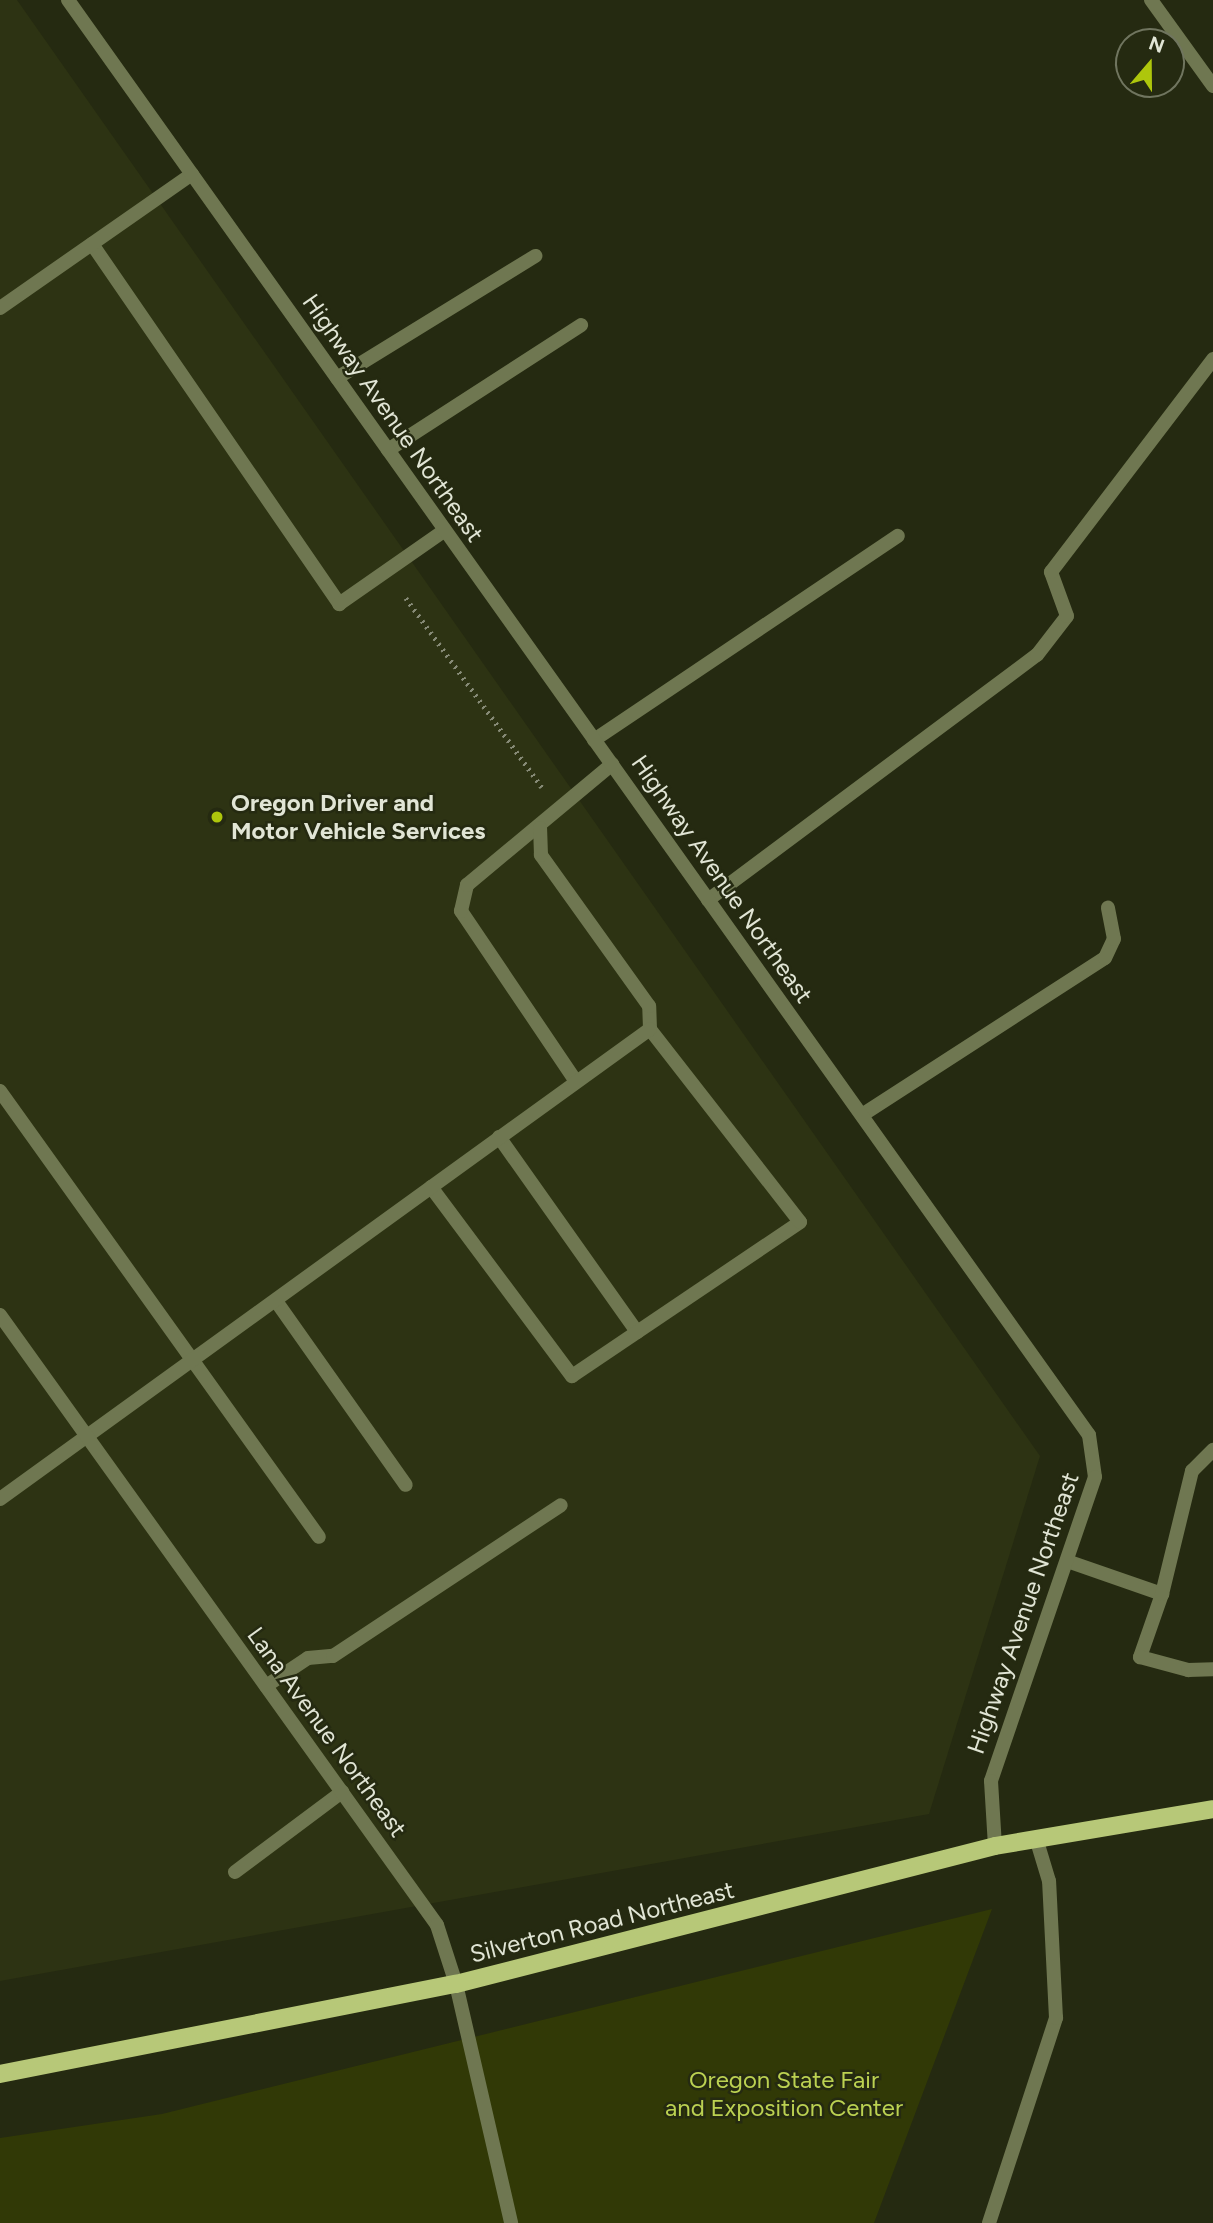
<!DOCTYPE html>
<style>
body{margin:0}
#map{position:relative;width:1213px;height:2223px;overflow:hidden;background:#252a11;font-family:Figtree,sans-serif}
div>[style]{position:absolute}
.built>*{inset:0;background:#2d3313}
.green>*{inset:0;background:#313906}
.path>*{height:4.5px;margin-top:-2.25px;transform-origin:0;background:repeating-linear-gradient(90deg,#868a76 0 2px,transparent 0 7px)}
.service>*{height:14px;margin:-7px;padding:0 7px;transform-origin:7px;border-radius:7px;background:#6f7751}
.minor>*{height:14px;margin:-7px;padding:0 7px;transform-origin:7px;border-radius:7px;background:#6f7751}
.tertiary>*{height:14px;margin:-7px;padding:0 7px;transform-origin:7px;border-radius:7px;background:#6f7751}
.primary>*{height:18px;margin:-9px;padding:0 9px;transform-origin:9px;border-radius:9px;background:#b7c878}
.dots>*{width:19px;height:19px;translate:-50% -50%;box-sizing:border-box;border:4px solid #252a11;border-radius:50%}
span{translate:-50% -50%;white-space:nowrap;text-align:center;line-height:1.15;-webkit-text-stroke:5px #252a11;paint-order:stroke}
.street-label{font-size:24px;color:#e1e5d5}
.poi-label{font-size:24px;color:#e1e5d5;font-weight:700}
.left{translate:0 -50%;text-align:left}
.park-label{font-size:24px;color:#bbd151}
.north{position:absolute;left:1115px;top:28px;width:70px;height:70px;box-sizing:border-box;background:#252a11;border:2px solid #70755f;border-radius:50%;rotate:20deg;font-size:19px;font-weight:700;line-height:28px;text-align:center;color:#e1e5d5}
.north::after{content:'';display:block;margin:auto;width:24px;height:32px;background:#aec60c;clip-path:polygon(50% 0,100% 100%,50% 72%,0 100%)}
</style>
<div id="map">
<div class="built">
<i style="clip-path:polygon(0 0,17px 0,1040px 1456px,929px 1814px,0 1981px)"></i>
</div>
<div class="green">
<i style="clip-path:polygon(992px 1909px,874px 2223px,0 2223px,0 2138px,162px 2114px)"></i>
</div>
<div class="path">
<i style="left:406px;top:598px;width:233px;rotate:54.3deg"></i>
</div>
<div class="service">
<i style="left:1151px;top:0;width:106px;rotate:54.2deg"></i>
<i style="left:92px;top:244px;width:437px;rotate:55.5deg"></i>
<i style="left:339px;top:604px;width:129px;rotate:-34.9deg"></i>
<i style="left:0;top:308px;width:234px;rotate:-34.9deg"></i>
<i style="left:337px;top:378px;width:233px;rotate:-31.6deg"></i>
<i style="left:388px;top:450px;width:230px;rotate:-32.9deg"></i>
<i style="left:594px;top:740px;width:366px;rotate:-33.9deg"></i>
<i style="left:708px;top:900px;width:410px;rotate:-36.7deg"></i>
<i style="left:1037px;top:655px;width:49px;rotate:-52.4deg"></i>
<i style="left:1067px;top:616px;width:47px;rotate:-110deg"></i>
<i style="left:1051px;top:572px;width:268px;rotate:-52.7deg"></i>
<i style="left:575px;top:1080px;width:204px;rotate:-124deg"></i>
<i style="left:461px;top:911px;width:27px;rotate:-77deg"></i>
<i style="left:467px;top:885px;width:189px;rotate:-39.8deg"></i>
<i style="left:0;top:1091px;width:548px;rotate:54.43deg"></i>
<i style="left:862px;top:1115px;width:289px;rotate:-32.9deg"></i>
<i style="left:1105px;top:958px;width:21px;rotate:-65deg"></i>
<i style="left:1114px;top:939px;width:32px;rotate:-101deg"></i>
<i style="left:499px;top:1137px;width:239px;rotate:54.7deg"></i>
<i style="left:431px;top:1187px;width:236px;rotate:53.3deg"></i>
<i style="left:572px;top:1376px;width:275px;rotate:-34deg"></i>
<i style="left:800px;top:1222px;width:244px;rotate:-127.9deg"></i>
<i style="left:650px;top:1029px;width:23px;rotate:-92deg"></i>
<i style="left:649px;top:1006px;width:186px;rotate:-125.6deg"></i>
<i style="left:541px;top:855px;width:27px;rotate:-92deg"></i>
<i style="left:276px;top:1301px;width:225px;rotate:54.8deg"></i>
<i style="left:0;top:1499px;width:802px;rotate:-35.87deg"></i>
<i style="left:1067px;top:1561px;width:101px;rotate:19.2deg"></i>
<i style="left:1162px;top:1594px;width:67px;rotate:109.2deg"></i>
<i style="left:1140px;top:1657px;width:50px;rotate:15.2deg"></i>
<i style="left:1188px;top:1670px;width:25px;rotate:-2deg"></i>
<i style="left:1162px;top:1594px;width:127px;rotate:-76.3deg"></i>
<i style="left:1192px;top:1471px;width:30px;rotate:-45deg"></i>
<i style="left:266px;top:1686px;width:50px;rotate:-33.7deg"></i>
<i style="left:308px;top:1658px;width:25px;rotate:-5deg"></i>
<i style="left:333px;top:1656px;width:273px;rotate:-33.5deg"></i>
<i style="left:235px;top:1872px;width:134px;rotate:-36.8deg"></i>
<i style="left:989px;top:2223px;width:216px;rotate:-71.9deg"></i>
<i style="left:1056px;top:2018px;width:137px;rotate:-92.9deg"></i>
<i style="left:1049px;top:1881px;width:45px;rotate:-106.8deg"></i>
</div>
<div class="minor">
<i style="left:68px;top:0;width:1761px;rotate:54.57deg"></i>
<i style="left:1089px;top:1435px;width:42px;rotate:81.9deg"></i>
<i style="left:1095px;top:1477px;width:321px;rotate:108.9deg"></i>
<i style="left:991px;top:1781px;width:65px;rotate:86.5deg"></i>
<i style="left:456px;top:1984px;width:245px;rotate:77deg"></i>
</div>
<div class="tertiary">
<i style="left:0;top:1315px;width:750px;rotate:54.38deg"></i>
<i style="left:437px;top:1925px;width:62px;rotate:72.1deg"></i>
</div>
<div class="primary">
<i style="left:0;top:2074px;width:465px;rotate:-11.2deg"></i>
<i style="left:456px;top:1984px;width:556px;rotate:-14.36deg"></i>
<i style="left:995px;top:1846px;width:221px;rotate:-9.6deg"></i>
</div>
<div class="dots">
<i style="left:217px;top:817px;background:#aec60c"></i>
</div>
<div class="street-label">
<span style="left:393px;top:418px;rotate:55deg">Highway Avenue Northeast</span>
<span style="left:722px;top:879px;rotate:55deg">Highway Avenue Northeast</span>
<span style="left:1023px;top:1613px;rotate:-71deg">Highway Avenue Northeast</span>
<span style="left:327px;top:1732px;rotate:54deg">Lana Avenue Northeast</span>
<span style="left:602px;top:1922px;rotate:-14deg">Silverton Road Northeast</span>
</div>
<div class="poi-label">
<span class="left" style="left:231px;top:817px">Oregon Driver and<br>Motor Vehicle Services</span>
</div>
<div class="park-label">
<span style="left:784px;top:2094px">Oregon State Fair<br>and Exposition Center</span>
</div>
<div class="north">N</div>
</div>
